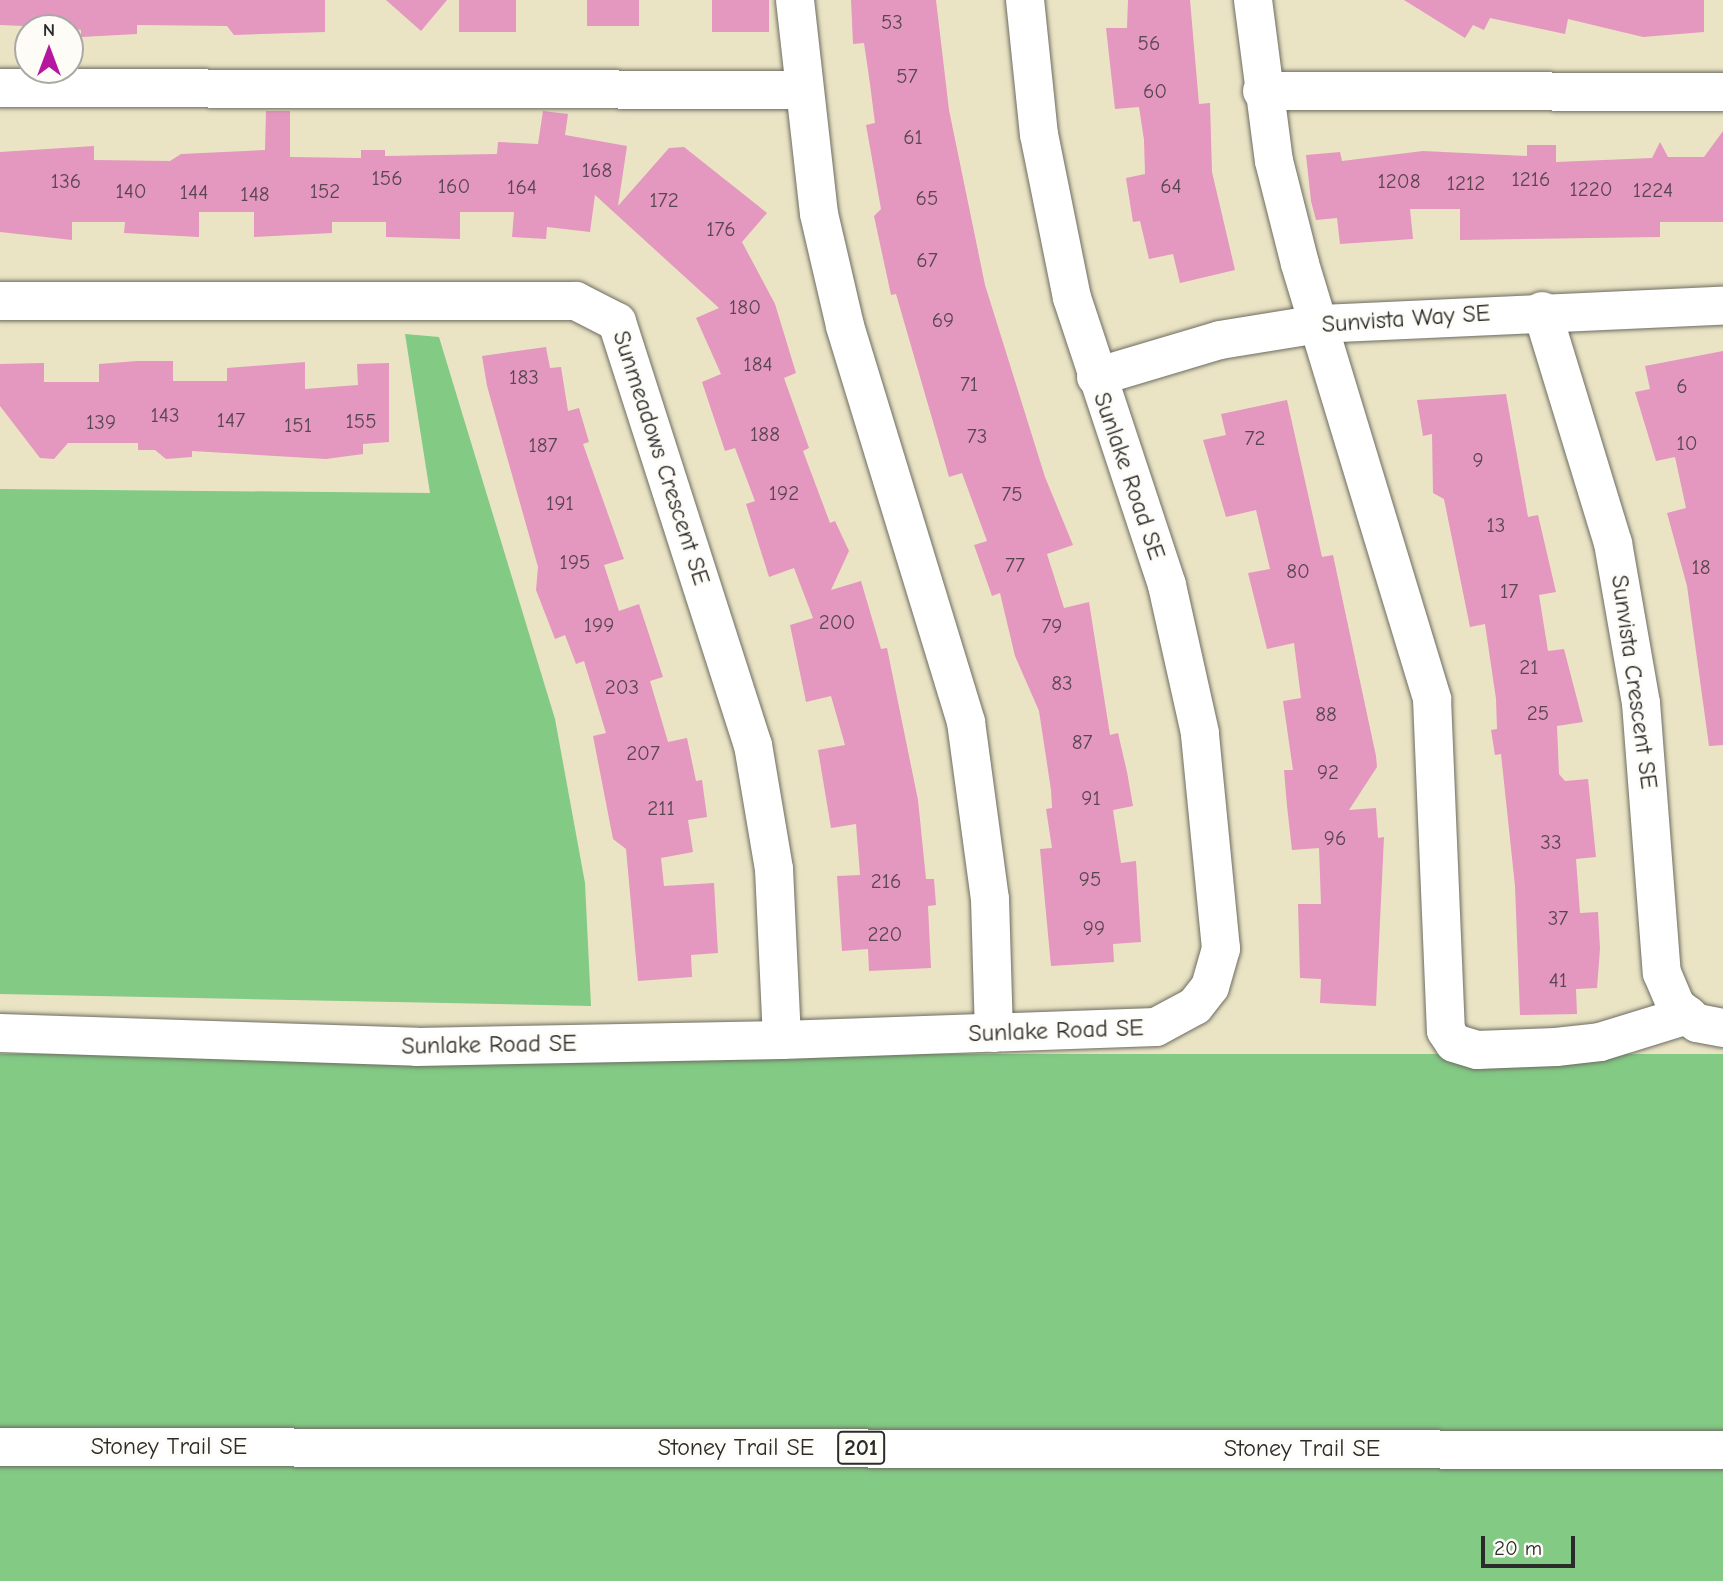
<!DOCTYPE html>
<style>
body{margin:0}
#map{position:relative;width:1723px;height:1581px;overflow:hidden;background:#eae4c5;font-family:"Comic Neue",sans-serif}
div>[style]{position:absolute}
.green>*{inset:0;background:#83ca85;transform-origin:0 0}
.building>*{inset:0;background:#e497bf;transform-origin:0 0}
.roads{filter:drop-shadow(0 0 2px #6e6c61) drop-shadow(0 0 2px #6e6c61)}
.minor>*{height:38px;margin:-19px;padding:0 19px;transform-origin:19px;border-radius:19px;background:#fff}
.highway>*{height:38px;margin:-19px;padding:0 19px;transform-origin:19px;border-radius:19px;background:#fff}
span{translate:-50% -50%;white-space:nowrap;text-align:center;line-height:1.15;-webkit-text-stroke:6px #fdfcf7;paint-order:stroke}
.number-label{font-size:21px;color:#594650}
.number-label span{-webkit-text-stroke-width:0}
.shield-label span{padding:2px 5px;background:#fdfcf7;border:2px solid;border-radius:5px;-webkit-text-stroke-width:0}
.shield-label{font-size:23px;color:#2b2b2b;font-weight:700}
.street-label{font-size:24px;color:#2b2b2b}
.north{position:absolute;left:14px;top:14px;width:70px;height:70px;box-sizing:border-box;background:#fdfcf7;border:2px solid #a9a8a5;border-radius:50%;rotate:0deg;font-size:19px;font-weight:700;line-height:28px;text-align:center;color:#2b2b2b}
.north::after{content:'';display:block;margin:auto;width:24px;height:32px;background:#b5179e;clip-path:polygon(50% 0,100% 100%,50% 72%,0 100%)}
.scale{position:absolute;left:1481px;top:1536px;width:94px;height:32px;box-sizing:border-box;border:4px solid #2b2b2b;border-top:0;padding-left:9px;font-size:21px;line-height:24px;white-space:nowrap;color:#2b2b2b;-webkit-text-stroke:5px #fdfcf7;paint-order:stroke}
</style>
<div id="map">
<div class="green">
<i style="clip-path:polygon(405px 334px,439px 337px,555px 719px,585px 883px,591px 1006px,0 994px,0 489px,430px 493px)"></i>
<i style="left:1723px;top:1054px;width:527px;height:1723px;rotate:90deg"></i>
</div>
<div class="building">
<i style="clip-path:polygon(0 0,325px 0,325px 32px,234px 35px,227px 26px,137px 25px,137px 34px,81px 37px,81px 30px,70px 28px,0 25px)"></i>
<i style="clip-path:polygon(386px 0,447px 0,421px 31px)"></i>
<i style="left:459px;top:0;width:57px;height:32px"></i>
<i style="left:587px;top:0;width:52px;height:26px"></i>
<i style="left:712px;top:0;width:57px;height:32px"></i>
<i style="clip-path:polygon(851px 0,936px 0,949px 110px,985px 285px,1045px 477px,1073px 545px,1047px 554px,1064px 608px,1089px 602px,1110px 735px,1118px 733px,1127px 772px,1133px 806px,1113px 810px,1121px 863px,1136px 861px,1141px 942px,1113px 944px,1114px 962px,1051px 966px,1040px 849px,1052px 848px,1046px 809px,1052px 808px,1051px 790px,1039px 711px,1015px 656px,1000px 593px,992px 596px,974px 545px,987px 541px,962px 473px,949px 477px,896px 294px,891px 295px,874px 216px,881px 209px,866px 125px,875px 123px,870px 84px,864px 43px,853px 44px)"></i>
<i style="clip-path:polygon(1128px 0,1190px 0,1199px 104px,1210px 103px,1212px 172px,1235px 270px,1180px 283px,1173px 254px,1149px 259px,1140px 221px,1133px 222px,1126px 178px,1145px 174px,1144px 140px,1139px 107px,1115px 109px,1106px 28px,1127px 28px)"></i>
<i style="clip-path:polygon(1404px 0,1704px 0,1704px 32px,1643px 37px,1568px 19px,1565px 34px,1490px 18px,1484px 30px,1473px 25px,1465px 38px)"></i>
<i style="clip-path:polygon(266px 111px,290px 111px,290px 157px,361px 158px,361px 150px,385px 150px,385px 156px,497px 154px,498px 142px,538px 144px,543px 111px,568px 114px,565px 135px,627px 146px,618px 206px,669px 148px,684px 147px,767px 213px,742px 242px,775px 304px,796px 373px,784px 378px,809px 448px,803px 451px,830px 523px,835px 521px,849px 551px,831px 590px,861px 581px,881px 649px,887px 648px,918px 800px,926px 879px,934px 879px,936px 905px,928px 906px,931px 968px,869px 971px,868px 949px,842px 951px,837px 876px,860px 875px,856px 824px,831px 828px,818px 750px,845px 745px,831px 696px,806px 702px,790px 625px,813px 618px,794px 568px,769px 577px,746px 504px,755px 501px,735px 448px,725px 451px,702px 382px,721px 374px,696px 318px,719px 308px,595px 195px,590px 232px,547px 227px,546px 239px,512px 237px,514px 212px,460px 212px,460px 239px,386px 237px,386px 222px,332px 222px,332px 233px,254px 237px,254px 212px,199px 212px,199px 237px,124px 233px,125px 222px,72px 222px,72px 240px,0 232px,0 152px,94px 146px,94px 160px,170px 161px,181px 154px,265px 150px)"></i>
<i style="clip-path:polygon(1723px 131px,1723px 222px,1660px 222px,1660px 237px,1460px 240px,1460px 209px,1410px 209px,1413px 239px,1340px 244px,1337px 218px,1316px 220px,1311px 201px,1306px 155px,1340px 152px,1342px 161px,1423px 151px,1527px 156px,1527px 145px,1556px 145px,1556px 162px,1652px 158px,1660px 142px,1668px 157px,1704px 157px)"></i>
<i style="clip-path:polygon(546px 347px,550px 368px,561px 367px,568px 411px,579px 408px,589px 442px,583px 444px,624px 559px,604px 565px,619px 611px,639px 604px,663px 677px,650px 681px,668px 742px,687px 738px,696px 781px,702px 780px,707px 817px,688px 820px,693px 852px,661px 858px,664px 886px,714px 883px,718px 953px,691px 955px,692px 977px,638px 981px,626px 849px,613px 839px,593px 736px,606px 733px,584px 661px,576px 664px,565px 635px,555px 639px,536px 590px,538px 567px,487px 386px,482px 356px)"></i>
<i style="clip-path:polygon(1723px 351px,1723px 745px,1709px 746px,1687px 586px,1667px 513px,1686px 508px,1675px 457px,1656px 461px,1635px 392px,1650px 389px,1645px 366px)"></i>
<i style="clip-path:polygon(137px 361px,173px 361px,173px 381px,227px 381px,227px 368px,305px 362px,305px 389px,358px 385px,357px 364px,389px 363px,389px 442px,363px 444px,363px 454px,326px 459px,192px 451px,192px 457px,166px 459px,155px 450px,138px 450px,138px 443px,68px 443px,54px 459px,40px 458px,0 406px,0 364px,44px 363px,44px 382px,99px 382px,99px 364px)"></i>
<i style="clip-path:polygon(1506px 394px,1528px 517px,1538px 515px,1556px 592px,1539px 595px,1548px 651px,1564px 649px,1583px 722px,1557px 726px,1559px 774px,1565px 781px,1588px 779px,1596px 857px,1576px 859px,1580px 913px,1598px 912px,1600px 949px,1597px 988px,1576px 989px,1577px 1014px,1520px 1015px,1515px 886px,1501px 754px,1495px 755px,1491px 730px,1497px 729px,1496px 699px,1485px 624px,1470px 627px,1444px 499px,1433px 493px,1432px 434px,1423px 436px,1417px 400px)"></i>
<i style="clip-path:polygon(1287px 400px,1322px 557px,1333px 555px,1376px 756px,1377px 767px,1349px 810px,1376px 808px,1378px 838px,1384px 837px,1376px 1006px,1320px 1003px,1321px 979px,1300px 978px,1298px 904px,1321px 904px,1319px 848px,1292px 850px,1287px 806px,1284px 770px,1293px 770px,1283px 701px,1301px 698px,1294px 643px,1267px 649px,1248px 573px,1270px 569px,1256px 510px,1226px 517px,1203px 440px,1226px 435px,1221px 414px)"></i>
</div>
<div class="roads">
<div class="minor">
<i style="left:795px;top:0;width:215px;rotate:83.6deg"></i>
<i style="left:819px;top:214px;width:115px;rotate:76.9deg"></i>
<i style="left:845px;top:326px;width:414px;rotate:73deg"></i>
<i style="left:966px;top:722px;width:179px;rotate:82.3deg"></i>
<i style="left:990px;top:899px;width:134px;rotate:88.3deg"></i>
<i style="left:1253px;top:0;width:162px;rotate:82.6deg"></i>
<i style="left:1274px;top:161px;width:106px;rotate:75.8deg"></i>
<i style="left:1300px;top:264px;width:455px;rotate:73.1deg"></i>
<i style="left:1432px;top:699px;width:332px;rotate:87.6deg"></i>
<i style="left:1446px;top:1031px;width:14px;rotate:56deg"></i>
<i style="left:1454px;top:1043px;width:24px;rotate:17deg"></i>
<i style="left:1477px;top:1050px;width:79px;rotate:-2.2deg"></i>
<i style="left:1556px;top:1047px;width:44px;rotate:-6.5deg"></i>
<i style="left:1600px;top:1042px;width:92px;rotate:-17.1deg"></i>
<i style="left:0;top:88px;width:802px;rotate:0.14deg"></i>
<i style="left:1262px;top:91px;width:461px;rotate:0.1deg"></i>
<i style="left:0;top:301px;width:576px"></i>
<i style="left:576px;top:301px;width:46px;rotate:27.1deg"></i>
<i style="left:617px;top:322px;width:444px;rotate:72.2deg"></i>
<i style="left:753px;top:745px;width:126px;rotate:80.4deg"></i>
<i style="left:774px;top:869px;width:171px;rotate:87.3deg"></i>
<i style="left:1542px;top:311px;width:243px;rotate:73deg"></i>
<i style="left:1613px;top:543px;width:162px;rotate:80.1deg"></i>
<i style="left:1641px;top:703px;width:271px;rotate:85.6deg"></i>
<i style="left:1662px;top:973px;width:36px;rotate:67deg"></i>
<i style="left:1676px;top:1006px;width:27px;rotate:39deg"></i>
<i style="left:1697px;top:1023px;width:26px;rotate:11deg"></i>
<i style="left:1096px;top:377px;width:129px;rotate:-16.6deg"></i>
<i style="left:1220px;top:340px;width:100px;rotate:-9.2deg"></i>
<i style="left:1319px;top:324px;width:404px;rotate:-2.6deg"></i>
<i style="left:0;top:1033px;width:417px;rotate:1.9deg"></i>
<i style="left:417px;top:1047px;width:365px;rotate:-1.1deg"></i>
<i style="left:782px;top:1040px;width:374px;rotate:-2deg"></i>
<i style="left:1156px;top:1027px;width:44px;rotate:-28.3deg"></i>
<i style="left:1195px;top:1006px;width:24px;rotate:-52deg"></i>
<i style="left:1210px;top:987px;width:40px;rotate:-74deg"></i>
<i style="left:1221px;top:949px;width:217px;rotate:-95.6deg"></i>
<i style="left:1200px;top:733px;width:152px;rotate:-102.6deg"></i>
<i style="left:1167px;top:585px;width:302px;rotate:-108.3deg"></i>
<i style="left:1072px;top:298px;width:166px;rotate:-101.4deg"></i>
<i style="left:1039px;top:135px;width:136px;rotate:-95.9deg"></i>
</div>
<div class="highway">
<i style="left:0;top:1447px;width:1723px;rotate:0.1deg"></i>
</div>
</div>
<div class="number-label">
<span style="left:892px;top:22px">53</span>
<span style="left:1149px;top:43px">56</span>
<span style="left:907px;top:76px">57</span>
<span style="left:1155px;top:91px">60</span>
<span style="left:913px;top:137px">61</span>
<span style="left:597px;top:170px">168</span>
<span style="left:387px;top:178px">156</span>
<span style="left:1531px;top:179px">1216</span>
<span style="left:66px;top:181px">136</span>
<span style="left:1399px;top:181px">1208</span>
<span style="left:1466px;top:183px">1212</span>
<span style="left:454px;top:186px">160</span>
<span style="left:1171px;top:186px">64</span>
<span style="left:522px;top:187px">164</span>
<span style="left:1591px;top:189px">1220</span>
<span style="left:1653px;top:190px">1224</span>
<span style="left:131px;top:191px">140</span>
<span style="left:325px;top:191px">152</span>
<span style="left:194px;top:192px">144</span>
<span style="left:255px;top:194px">148</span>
<span style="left:927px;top:198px">65</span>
<span style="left:664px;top:200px">172</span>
<span style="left:721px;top:229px">176</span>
<span style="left:927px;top:260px">67</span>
<span style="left:745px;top:307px">180</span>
<span style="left:943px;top:320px">69</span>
<span style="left:758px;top:364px">184</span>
<span style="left:524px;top:377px">183</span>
<span style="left:969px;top:384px">71</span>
<span style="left:1682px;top:386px">6</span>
<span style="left:165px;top:415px">143</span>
<span style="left:231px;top:420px">147</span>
<span style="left:361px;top:421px">155</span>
<span style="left:101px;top:422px">139</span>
<span style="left:298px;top:425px">151</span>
<span style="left:765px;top:434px">188</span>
<span style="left:977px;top:436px">73</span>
<span style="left:1255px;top:438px">72</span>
<span style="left:1687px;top:443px">10</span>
<span style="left:543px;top:445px">187</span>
<span style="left:1478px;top:460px">9</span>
<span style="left:784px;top:493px">192</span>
<span style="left:1012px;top:494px">75</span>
<span style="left:560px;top:503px">191</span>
<span style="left:1496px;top:525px">13</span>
<span style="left:575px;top:562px">195</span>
<span style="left:1015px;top:565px">77</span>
<span style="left:1701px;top:567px">18</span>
<span style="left:1298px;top:571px">80</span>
<span style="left:1509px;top:591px">17</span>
<span style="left:837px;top:622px">200</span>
<span style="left:599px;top:625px">199</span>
<span style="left:1052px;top:626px">79</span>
<span style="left:1529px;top:667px">21</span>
<span style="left:1062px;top:683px">83</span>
<span style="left:622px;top:687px">203</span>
<span style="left:1538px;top:713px">25</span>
<span style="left:1326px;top:714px">88</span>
<span style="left:1082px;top:742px">87</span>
<span style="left:643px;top:753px">207</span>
<span style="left:1328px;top:772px">92</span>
<span style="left:1091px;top:798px">91</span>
<span style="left:661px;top:808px">211</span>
<span style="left:1335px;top:838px">96</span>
<span style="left:1551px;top:842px">33</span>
<span style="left:1090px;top:879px">95</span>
<span style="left:886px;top:881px">216</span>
<span style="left:1558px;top:918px">37</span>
<span style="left:1094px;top:928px">99</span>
<span style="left:885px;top:934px">220</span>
<span style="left:1558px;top:980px">41</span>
</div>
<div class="shield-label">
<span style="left:861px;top:1448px">201</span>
</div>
<div class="street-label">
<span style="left:1406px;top:319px;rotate:-4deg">Sunvista Way SE</span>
<span style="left:661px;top:458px;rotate:72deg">Sunmeadows Crescent SE</span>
<span style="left:1129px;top:476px;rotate:71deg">Sunlake Road SE</span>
<span style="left:1634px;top:682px;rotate:82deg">Sunvista Crescent SE</span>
<span style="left:1056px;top:1031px;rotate:-2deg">Sunlake Road SE</span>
<span style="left:489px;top:1045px;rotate:-1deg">Sunlake Road SE</span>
<span style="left:169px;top:1447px">Stoney Trail SE</span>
<span style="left:736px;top:1448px">Stoney Trail SE</span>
<span style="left:1302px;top:1449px">Stoney Trail SE</span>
</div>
<div class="north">N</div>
<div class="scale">20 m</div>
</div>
